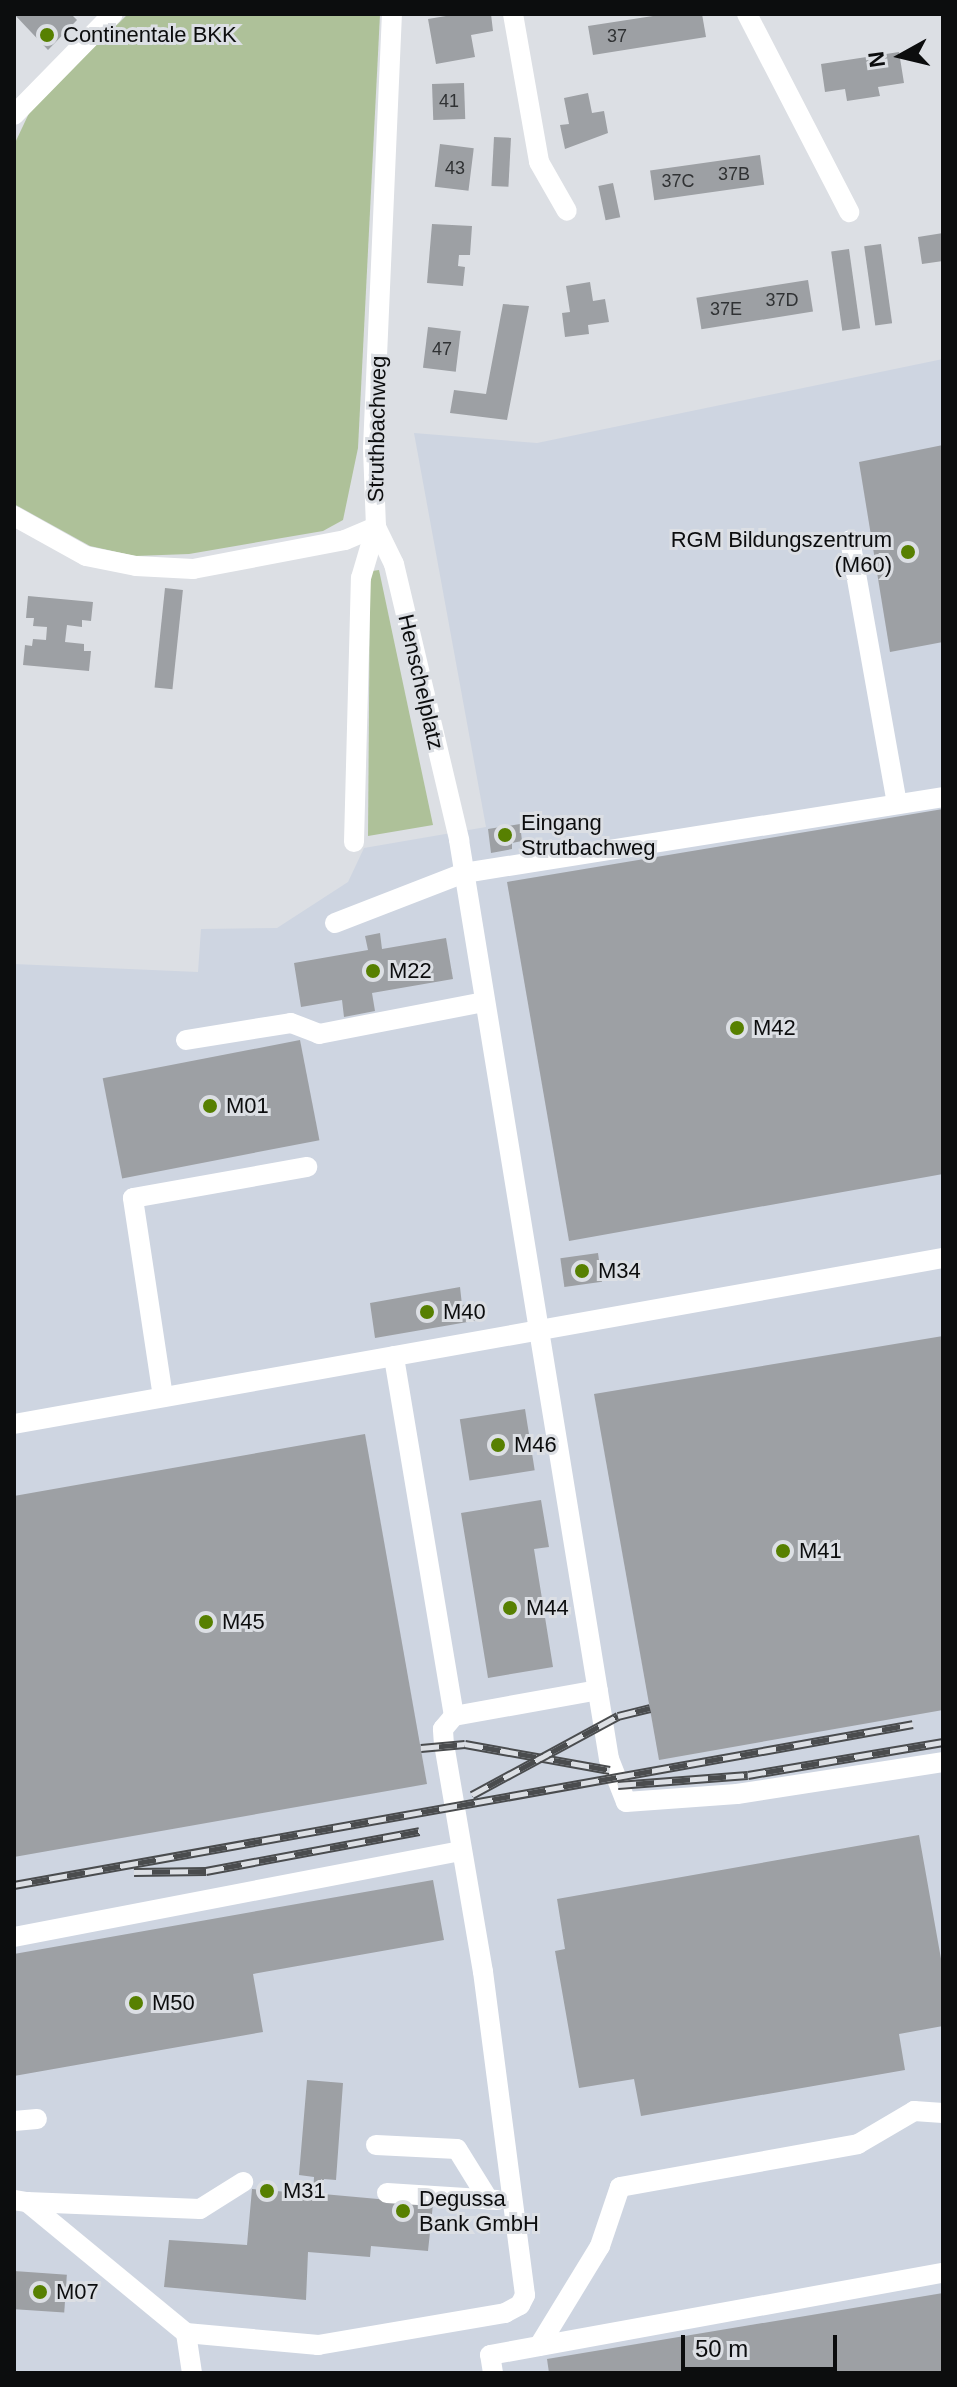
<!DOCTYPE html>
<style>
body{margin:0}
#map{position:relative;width:957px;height:2387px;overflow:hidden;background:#dcdfe4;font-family:Helvetica,sans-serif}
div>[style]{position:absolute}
.built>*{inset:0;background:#ced5e1}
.green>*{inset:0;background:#aec199}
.building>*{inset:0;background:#9da0a4;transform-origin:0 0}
.minor>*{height:20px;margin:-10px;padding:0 10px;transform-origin:10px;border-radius:10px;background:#fff}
.rail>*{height:9px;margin-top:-4.5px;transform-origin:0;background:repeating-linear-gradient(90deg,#dcdfe4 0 18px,#4a4c4e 0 36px);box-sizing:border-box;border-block:2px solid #4a4c4e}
.dots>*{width:22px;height:22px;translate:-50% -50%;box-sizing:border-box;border:4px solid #dcdfe4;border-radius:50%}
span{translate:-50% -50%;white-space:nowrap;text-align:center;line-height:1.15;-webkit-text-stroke:6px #dcdfe4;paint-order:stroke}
.number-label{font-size:18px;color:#303234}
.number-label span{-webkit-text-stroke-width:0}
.poi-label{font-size:22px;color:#0c0d0e}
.left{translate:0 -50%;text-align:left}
.right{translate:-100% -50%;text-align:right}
.street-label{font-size:22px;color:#0c0d0e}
.frame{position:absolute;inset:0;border:16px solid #0c0d0e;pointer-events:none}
.north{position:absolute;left:861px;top:16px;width:80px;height:80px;-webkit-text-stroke:6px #dcdfe4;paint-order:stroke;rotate:262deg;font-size:22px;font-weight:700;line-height:32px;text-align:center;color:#0c0d0e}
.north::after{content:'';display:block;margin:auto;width:28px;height:36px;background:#0c0d0e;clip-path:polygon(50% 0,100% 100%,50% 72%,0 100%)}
.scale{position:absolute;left:681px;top:2335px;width:156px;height:36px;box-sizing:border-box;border:4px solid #0c0d0e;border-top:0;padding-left:10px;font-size:24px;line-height:28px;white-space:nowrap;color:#0c0d0e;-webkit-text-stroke:6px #dcdfe4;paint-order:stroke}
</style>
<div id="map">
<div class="built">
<i style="clip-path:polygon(943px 359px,943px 2373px,14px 2373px,14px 964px,198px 972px,201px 929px,277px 928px,348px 882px,364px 848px,486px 827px,414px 433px,537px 443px)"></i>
</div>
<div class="green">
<i style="clip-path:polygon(128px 14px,380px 14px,358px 448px,343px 520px,323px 531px,189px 554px,135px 556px,90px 546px,14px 504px,14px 145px,31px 109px)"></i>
<i style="clip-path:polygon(379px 570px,433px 825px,368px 836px,370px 579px,372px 571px)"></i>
</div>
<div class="building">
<i style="clip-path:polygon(14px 14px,71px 14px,77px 20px,48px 50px)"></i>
<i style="clip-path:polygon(458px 14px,491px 14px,493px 31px,471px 35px,475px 57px,436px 64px,428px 19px)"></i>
<i style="clip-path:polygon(666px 14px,702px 14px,706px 37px,593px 55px,588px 26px)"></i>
<i style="clip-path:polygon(899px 52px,904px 83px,878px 87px,880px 96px,847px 101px,845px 89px,825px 92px,821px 64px)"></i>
<i style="left:464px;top:83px;width:36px;height:32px;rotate:88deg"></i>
<i style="clip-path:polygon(588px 93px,592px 113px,604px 111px,608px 133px,565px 149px,560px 125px,569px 124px,564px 98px)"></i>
<i style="left:494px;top:137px;width:17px;height:49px;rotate:3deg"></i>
<i style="left:440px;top:144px;width:34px;height:43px;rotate:7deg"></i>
<i style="left:760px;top:155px;width:30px;height:111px;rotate:82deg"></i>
<i style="left:613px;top:183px;width:35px;height:15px;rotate:78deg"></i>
<i style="clip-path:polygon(432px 224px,472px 226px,470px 255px,459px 255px,458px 266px,465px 267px,463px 286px,427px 283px)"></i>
<i style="clip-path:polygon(943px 233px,943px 261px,922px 264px,918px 237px)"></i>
<i style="left:881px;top:244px;width:80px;height:17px;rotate:82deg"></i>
<i style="left:849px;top:249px;width:80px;height:18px;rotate:82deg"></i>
<i style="left:808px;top:280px;width:32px;height:113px;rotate:81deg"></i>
<i style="clip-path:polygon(590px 282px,593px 301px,605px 299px,609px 322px,588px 325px,589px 334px,565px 337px,562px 313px,570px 312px,566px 286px)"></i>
<i style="clip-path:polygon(503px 304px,529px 306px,507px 420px,450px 413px,454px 390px,486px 394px)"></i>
<i style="left:428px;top:327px;width:33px;height:41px;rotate:7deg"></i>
<i style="clip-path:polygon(943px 445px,943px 642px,890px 652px,859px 462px)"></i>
<i style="left:165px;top:588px;width:18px;height:100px;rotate:6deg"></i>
<i style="clip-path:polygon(28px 596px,93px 602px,91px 621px,82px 620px,82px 627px,67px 625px,65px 642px,84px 644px,84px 651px,91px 651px,89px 671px,23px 665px,25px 645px,32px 646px,33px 639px,46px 640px,47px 627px,33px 626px,34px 618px,26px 618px)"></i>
<i style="clip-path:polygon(943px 809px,943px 1174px,569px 1241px,507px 882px)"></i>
<i style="clip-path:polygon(520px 824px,522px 841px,512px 843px,512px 849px,491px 853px,488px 829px)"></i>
<i style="clip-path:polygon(380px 933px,382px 949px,446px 938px,453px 979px,372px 993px,375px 1011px,344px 1017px,342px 1000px,301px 1007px,294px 963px,368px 950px,365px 936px)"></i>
<i style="left:300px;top:1040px;width:102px;height:201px;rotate:79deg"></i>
<i style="left:598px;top:1253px;width:29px;height:38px;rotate:82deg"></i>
<i style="clip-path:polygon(460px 1287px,462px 1305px,482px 1302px,485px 1319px,375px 1338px,370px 1303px)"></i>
<i style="clip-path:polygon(943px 1336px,943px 1710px,659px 1760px,594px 1394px)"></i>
<i style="left:525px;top:1409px;width:62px;height:66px;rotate:81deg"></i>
<i style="clip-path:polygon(365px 1434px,427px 1784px,14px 1857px,14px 1496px)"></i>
<i style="clip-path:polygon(541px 1500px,549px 1547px,534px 1549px,553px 1667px,488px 1678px,461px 1513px)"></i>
<i style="clip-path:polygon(919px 1835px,943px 1970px,943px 2026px,899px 2034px,905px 2070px,641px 2116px,634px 2079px,579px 2088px,555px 1951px,565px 1949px,557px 1899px)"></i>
<i style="clip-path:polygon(433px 1880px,444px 1940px,253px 1974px,263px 2032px,14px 2076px,14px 1954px)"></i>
<i style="clip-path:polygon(307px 2080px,343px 2083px,336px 2180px,324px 2179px,323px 2194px,433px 2204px,428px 2251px,371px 2246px,370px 2257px,308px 2252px,306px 2300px,164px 2287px,169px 2240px,247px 2245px,252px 2189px,313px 2194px,314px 2177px,299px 2175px)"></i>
<i style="left:14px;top:2271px;width:53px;height:38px;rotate:4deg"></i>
<i style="clip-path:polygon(943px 2293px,943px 2373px,549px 2373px,547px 2359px)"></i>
</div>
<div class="minor">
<i style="left:513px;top:14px;width:150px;rotate:80deg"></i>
<i style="left:539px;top:162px;width:56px;rotate:60.3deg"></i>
<i style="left:747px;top:14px;width:223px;rotate:62.7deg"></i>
<i style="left:14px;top:115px;width:141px;rotate:-45.6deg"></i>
<i style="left:14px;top:516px;width:82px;rotate:29.1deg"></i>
<i style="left:86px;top:556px;width:51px;rotate:11.3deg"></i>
<i style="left:136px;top:566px;width:57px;rotate:3deg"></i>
<i style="left:193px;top:569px;width:155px;rotate:-10.8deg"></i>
<i style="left:345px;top:540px;width:34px;rotate:-23deg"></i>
<i style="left:376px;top:527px;width:41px;rotate:64.1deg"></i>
<i style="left:394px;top:564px;width:284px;rotate:76.7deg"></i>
<i style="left:459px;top:840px;width:931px;rotate:80.73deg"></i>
<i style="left:609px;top:1759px;width:46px;rotate:68.4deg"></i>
<i style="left:626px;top:1802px;width:111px;rotate:-4.1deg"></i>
<i style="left:737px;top:1794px;width:208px;rotate:-8.8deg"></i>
<i style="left:850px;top:540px;width:268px;rotate:79.9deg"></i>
<i style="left:354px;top:842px;width:264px;rotate:-88.5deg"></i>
<i style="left:361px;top:578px;width:53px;rotate:-73.6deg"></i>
<i style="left:376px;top:527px;width:79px;rotate:-92.2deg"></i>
<i style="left:373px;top:448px;width:434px;rotate:-87.5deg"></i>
<i style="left:335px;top:923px;width:138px;rotate:-21.2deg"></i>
<i style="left:464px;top:873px;width:485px;rotate:-9deg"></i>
<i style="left:186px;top:1040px;width:106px;rotate:-9.2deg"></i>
<i style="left:291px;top:1023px;width:30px;rotate:21deg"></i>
<i style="left:319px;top:1034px;width:168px;rotate:-11deg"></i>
<i style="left:163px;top:1397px;width:201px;rotate:-98.6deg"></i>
<i style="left:133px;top:1198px;width:177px;rotate:-10.1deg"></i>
<i style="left:14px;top:1424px;width:944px;rotate:-10.13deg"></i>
<i style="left:454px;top:1716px;width:146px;rotate:-10.2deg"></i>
<i style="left:14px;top:1937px;width:456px;rotate:-10.9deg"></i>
<i style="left:14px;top:2121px;width:23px;rotate:-5deg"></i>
<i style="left:376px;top:2145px;width:81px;rotate:2.8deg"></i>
<i style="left:457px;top:2149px;width:59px;rotate:58.2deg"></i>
<i style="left:387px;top:2193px;width:110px;rotate:3.6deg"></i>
<i style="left:14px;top:2200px;width:13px;rotate:9deg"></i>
<i style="left:27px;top:2202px;width:206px;rotate:39.5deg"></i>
<i style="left:186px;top:2333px;width:40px;rotate:81.5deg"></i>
<i style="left:27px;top:2202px;width:173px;rotate:2.3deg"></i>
<i style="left:200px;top:2209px;width:51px;rotate:-32.1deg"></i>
<i style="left:186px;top:2333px;width:133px;rotate:5.2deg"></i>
<i style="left:318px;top:2345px;width:190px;rotate:-9.7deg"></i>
<i style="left:505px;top:2313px;width:17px;rotate:-28deg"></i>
<i style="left:520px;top:2305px;width:11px;rotate:-63deg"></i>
<i style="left:525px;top:2295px;width:326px;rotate:-97.4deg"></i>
<i style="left:483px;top:1972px;width:230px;rotate:-99.7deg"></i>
<i style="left:444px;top:1745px;width:16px;rotate:-94deg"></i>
<i style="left:443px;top:1729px;width:17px;rotate:-50deg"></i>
<i style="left:454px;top:1716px;width:365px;rotate:-99.5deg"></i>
<i style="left:539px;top:2346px;width:117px;rotate:-58.6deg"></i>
<i style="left:600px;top:2246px;width:62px;rotate:-71.3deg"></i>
<i style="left:620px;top:2187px;width:242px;rotate:-10.2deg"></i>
<i style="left:858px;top:2144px;width:65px;rotate:-30.5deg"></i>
<i style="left:914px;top:2111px;width:29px;rotate:4deg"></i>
<i style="left:493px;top:2373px;width:18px;rotate:-99deg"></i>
<i style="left:490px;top:2355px;width:460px;rotate:-10.3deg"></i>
</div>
<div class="rail">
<i style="left:421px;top:1748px;width:44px;rotate:-5.2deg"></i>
<i style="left:465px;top:1744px;width:147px;rotate:10.2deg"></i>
<i style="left:618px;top:1785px;width:130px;rotate:-4.4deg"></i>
<i style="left:748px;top:1775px;width:198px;rotate:-9.6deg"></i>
<i style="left:472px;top:1795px;width:166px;rotate:-28.4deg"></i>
<i style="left:618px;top:1716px;width:33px;rotate:-14deg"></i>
<i style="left:134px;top:1872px;width:72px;rotate:-0.8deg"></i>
<i style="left:206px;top:1871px;width:217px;rotate:-10.6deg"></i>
<i style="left:14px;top:1885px;width:913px;rotate:-10.15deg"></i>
</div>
<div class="dots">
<i style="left:47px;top:35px;background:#578001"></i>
<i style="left:908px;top:552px;background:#578001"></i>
<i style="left:505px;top:835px;background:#578001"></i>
<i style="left:373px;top:971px;background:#578001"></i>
<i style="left:737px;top:1028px;background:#578001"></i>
<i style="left:210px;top:1106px;background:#578001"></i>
<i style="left:582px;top:1271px;background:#578001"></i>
<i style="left:427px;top:1312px;background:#578001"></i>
<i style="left:498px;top:1445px;background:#578001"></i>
<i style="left:783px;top:1551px;background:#578001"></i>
<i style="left:510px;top:1608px;background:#578001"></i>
<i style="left:206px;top:1622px;background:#578001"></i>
<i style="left:136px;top:2003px;background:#578001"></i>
<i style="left:267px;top:2191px;background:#578001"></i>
<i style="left:403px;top:2211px;background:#578001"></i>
<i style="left:40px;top:2292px;background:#578001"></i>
</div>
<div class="number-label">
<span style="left:617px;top:36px">37</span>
<span style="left:449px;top:101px">41</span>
<span style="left:455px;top:168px">43</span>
<span style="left:734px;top:174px">37B</span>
<span style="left:678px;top:181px">37C</span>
<span style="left:782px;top:300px">37D</span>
<span style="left:726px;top:309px">37E</span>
<span style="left:442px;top:349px">47</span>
</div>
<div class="poi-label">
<span class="left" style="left:63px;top:35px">Continentale BKK</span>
<span class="right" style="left:892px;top:552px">RGM Bildungszentrum<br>(M60)</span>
<span class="left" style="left:521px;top:835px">Eingang<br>Strutbachweg</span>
<span class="left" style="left:389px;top:971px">M22</span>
<span class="left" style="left:753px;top:1028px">M42</span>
<span class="left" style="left:226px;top:1106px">M01</span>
<span class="left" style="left:598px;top:1271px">M34</span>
<span class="left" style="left:443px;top:1312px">M40</span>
<span class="left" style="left:514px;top:1445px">M46</span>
<span class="left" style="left:799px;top:1551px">M41</span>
<span class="left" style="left:526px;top:1608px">M44</span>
<span class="left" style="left:222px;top:1622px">M45</span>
<span class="left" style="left:152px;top:2003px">M50</span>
<span class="left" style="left:283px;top:2191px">M31</span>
<span class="left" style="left:419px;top:2211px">Degussa<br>Bank GmbH</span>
<span class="left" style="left:56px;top:2292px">M07</span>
</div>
<div class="street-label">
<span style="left:377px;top:429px;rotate:-89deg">Struthbachweg</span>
<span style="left:421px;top:682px;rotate:77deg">Henschelplatz</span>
</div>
<div class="frame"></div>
<div class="north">N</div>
<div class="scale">50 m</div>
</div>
